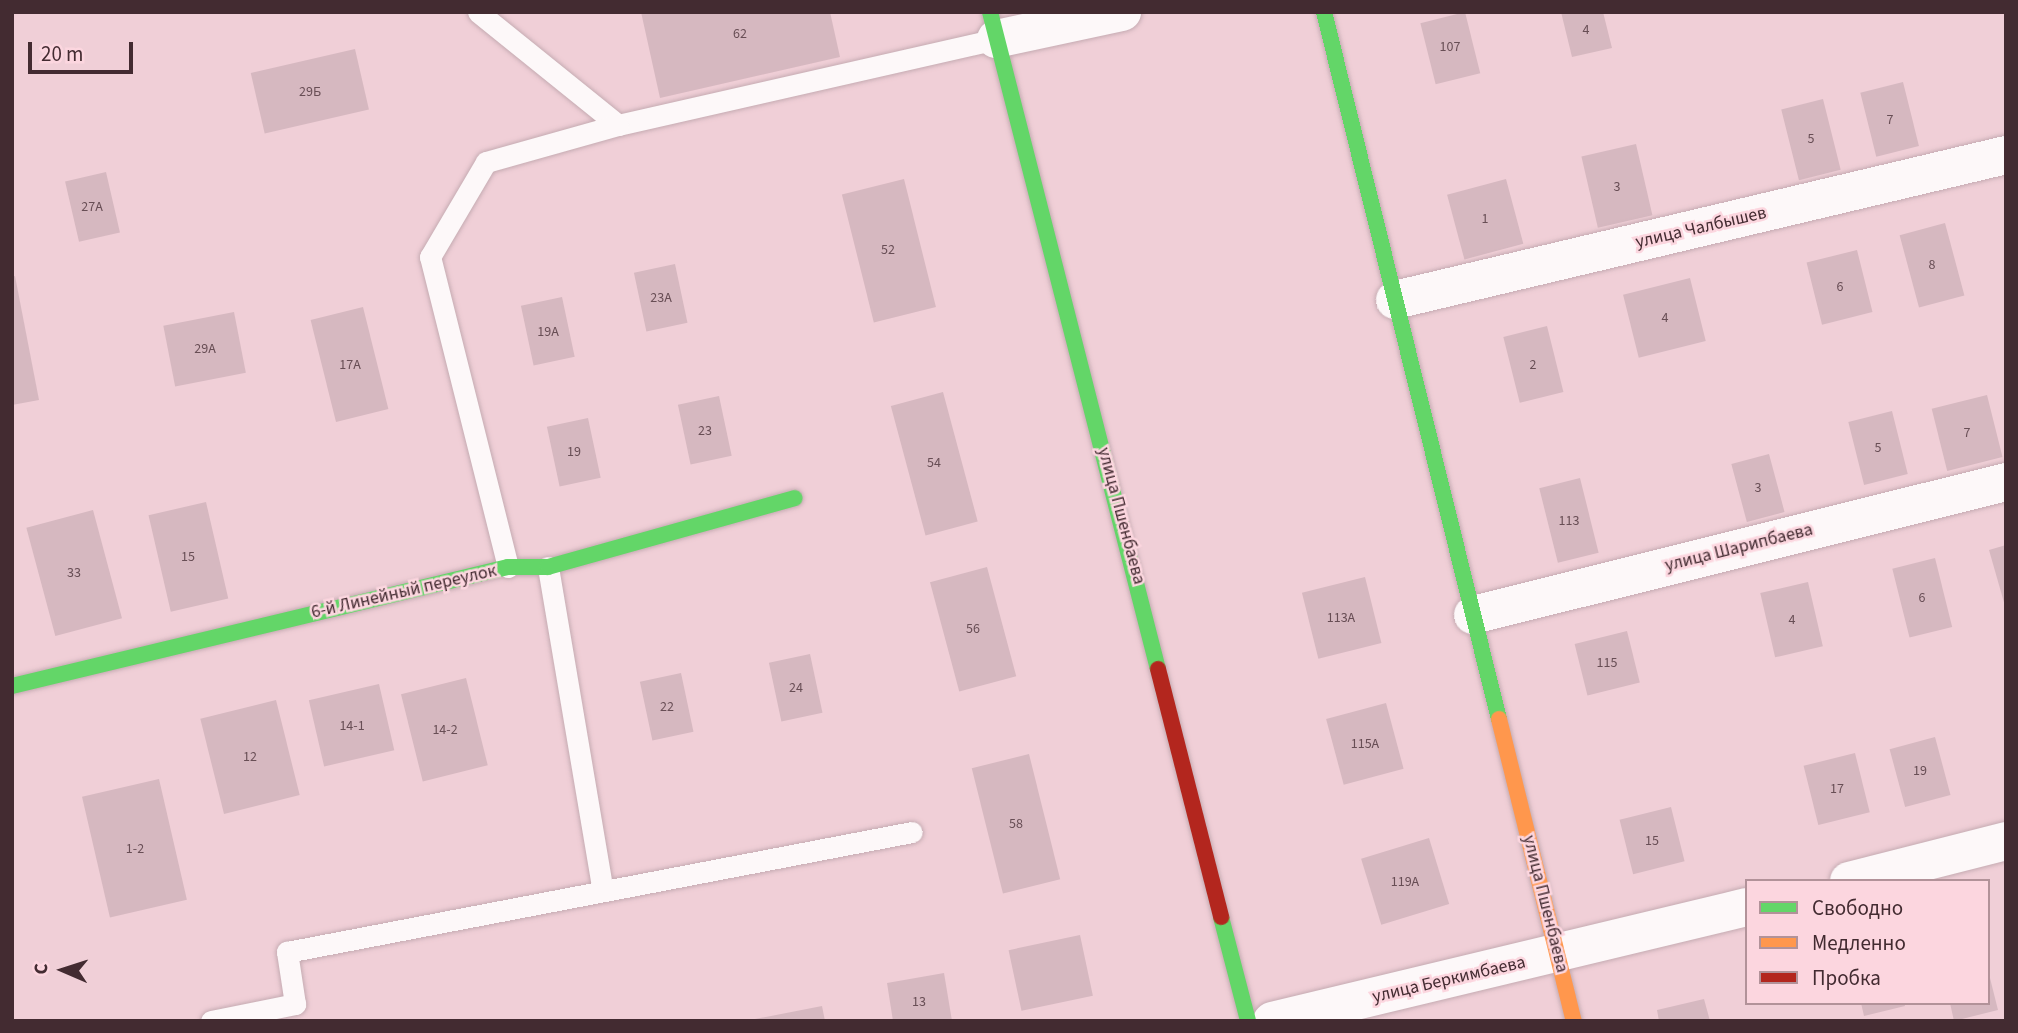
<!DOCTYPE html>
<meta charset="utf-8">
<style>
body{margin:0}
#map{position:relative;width:2018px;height:1033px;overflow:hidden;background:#f0cfd7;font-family:"Source Sans 3",sans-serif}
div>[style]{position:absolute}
.building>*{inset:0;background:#d6b8c0;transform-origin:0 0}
.roads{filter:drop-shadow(0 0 2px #c5abb2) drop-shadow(0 0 2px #c5abb2)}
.lane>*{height:21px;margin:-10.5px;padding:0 10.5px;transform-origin:10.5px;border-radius:10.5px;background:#fdf8f9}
.street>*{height:38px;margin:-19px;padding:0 19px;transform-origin:19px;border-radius:19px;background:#fdf8f9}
.fast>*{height:16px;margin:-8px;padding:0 8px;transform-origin:8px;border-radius:8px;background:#63d668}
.slow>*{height:16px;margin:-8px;padding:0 8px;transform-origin:8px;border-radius:8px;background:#ff974d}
.jam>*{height:16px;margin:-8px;padding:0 8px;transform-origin:8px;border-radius:8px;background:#b3261e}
span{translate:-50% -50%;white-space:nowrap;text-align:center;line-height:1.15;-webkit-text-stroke:5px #fcd6df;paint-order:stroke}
.number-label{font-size:14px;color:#684e55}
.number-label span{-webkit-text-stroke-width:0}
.street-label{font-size:18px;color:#432b31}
.frame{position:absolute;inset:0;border:14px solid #432b31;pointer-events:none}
.legend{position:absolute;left:1745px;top:879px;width:245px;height:126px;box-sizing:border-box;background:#fcd6df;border:2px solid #b29299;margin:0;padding:9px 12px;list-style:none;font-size:21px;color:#432b31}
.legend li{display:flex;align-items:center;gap:14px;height:35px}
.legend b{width:35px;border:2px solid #b29299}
.north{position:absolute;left:28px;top:935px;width:70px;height:70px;-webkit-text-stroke:5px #fcd6df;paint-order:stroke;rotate:273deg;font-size:19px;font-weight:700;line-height:28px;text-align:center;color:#432b31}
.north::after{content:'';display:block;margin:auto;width:24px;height:32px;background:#432b31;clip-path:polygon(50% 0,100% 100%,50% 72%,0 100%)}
.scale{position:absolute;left:28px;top:42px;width:105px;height:32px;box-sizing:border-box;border:4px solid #432b31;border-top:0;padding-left:9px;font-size:21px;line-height:24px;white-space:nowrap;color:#432b31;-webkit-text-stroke:5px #fcd6df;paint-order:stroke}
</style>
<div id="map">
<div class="building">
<i style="clip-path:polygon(641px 12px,830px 12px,840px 57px,660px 98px)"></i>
<i style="left:1465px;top:12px;width:63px;height:46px;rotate:76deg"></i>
<i style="clip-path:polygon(1561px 12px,1603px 12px,1612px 48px,1572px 57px)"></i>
<i style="left:355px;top:49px;width:62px;height:107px;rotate:77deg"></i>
<i style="left:1903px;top:82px;width:66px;height:44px;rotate:76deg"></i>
<i style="left:1823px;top:99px;width:73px;height:43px;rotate:76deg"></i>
<i style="left:1636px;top:144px;width:73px;height:56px;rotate:77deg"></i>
<i style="left:106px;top:172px;width:62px;height:42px;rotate:77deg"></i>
<i style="left:904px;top:179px;width:132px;height:64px;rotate:76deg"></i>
<i style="left:1506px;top:179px;width:67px;height:61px;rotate:75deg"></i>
<i style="left:1945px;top:223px;width:75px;height:47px;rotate:75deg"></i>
<i style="left:1857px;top:250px;width:64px;height:52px;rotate:76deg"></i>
<i style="left:675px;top:264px;width:60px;height:42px;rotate:78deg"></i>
<i style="clip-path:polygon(15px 276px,39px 400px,12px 405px,12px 277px)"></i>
<i style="left:1690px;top:278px;width:65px;height:69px;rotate:76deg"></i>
<i style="left:562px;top:297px;width:61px;height:42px;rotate:78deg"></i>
<i style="left:363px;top:307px;width:105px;height:54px;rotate:76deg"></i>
<i style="left:234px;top:312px;width:62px;height:72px;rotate:79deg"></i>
<i style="left:1547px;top:326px;width:68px;height:45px;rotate:76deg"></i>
<i style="left:943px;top:392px;width:134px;height:54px;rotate:75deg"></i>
<i style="left:1987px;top:395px;width:64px;height:57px;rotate:76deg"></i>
<i style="left:719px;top:396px;width:61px;height:42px;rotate:78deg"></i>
<i style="left:1892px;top:411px;width:65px;height:45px;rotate:76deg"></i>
<i style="left:588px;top:418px;width:61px;height:42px;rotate:78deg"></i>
<i style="left:1769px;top:454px;width:60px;height:39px;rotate:75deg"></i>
<i style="left:1580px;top:478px;width:77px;height:42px;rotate:76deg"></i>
<i style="left:206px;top:502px;width:99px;height:59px;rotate:77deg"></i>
<i style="left:93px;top:510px;width:112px;height:69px;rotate:75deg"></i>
<i style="clip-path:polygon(2006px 545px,2006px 606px,2005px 606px,1989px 550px)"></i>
<i style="left:1935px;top:558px;width:71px;height:44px;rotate:76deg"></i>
<i style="left:987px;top:567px;width:113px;height:59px;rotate:75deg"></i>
<i style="left:1365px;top:577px;width:68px;height:65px;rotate:76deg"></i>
<i style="left:1808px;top:582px;width:66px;height:49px;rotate:77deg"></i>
<i style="left:1627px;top:631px;width:53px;height:54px;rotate:76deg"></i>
<i style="left:810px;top:654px;width:60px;height:42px;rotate:78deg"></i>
<i style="left:681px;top:673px;width:60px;height:42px;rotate:78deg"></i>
<i style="left:466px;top:678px;width:90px;height:67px;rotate:76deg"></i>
<i style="left:379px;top:684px;width:68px;height:72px;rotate:77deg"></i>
<i style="left:276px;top:700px;width:98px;height:78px;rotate:76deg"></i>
<i style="left:1386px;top:703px;width:68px;height:62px;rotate:75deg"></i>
<i style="left:1935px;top:737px;width:60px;height:47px;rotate:75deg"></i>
<i style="left:1855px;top:753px;width:61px;height:53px;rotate:76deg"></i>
<i style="left:1029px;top:754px;width:129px;height:59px;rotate:76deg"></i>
<i style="left:159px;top:779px;width:124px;height:79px;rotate:77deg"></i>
<i style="left:1671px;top:807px;width:56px;height:53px;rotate:76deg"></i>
<i style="left:1429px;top:838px;width:69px;height:71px;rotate:73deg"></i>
<i style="left:1080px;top:935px;width:62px;height:73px;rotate:78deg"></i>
<i style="clip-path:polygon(944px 973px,952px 1021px,893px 1021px,887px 983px)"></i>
<i style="clip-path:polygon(1989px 974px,1998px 1010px,1954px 1021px,1950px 1003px,1988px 1003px)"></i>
<i style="clip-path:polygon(1704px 999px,1710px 1021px,1659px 1021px,1657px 1010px)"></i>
<i style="clip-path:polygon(1861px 1003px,1904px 1003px,1905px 1006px,1864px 1016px)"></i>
<i style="clip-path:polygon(822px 1006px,825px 1021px,755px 1021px,755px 1019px)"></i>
</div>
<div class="roads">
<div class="lane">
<i style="left:478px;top:12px;width:180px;rotate:38.9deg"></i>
<i style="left:618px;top:125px;width:388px;rotate:-12.8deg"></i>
<i style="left:508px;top:567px;width:320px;rotate:-104.1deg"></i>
<i style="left:430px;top:257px;width:110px;rotate:-59.5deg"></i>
<i style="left:486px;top:162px;width:137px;rotate:-15.7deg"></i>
<i style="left:548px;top:567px;width:325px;rotate:80.4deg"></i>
<i style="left:211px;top:1021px;width:86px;rotate:-11.4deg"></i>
<i style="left:295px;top:1004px;width:53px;rotate:-98.7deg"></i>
<i style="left:287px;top:952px;width:636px;rotate:-10.87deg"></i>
</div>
<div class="street">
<i style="left:996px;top:39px;width:129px;rotate:-12.1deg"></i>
<i style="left:1395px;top:300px;width:628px;rotate:-13.35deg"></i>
<i style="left:1473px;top:615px;width:549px;rotate:-14.01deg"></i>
<i style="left:1849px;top:881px;width:162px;rotate:-14.3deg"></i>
<i style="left:1272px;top:1021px;width:488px;rotate:-13.5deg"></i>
</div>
<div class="fast">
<i style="left:990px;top:12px;width:678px;rotate:75.66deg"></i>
<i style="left:1324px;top:12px;width:728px;rotate:76.1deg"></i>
<i style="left:12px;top:686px;width:510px;rotate:-13.49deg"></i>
<i style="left:508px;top:567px;width:40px"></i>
<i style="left:548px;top:567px;width:256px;rotate:-15.6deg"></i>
<i style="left:1221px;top:917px;width:107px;rotate:75.4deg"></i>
</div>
<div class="slow">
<i style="left:1499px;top:719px;width:311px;rotate:76.1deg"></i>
</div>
<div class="jam">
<i style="left:1158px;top:669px;width:256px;rotate:75.7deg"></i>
</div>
</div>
<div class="number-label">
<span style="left:1586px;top:30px">4</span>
<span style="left:740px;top:34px">62</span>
<span style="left:1450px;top:47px">107</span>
<span style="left:310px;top:92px">29Б</span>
<span style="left:1890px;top:120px">7</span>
<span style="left:1811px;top:139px">5</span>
<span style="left:1617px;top:187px">3</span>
<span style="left:92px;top:207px">27А</span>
<span style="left:1485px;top:219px">1</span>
<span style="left:888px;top:250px">52</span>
<span style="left:1932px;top:265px">8</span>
<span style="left:1840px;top:287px">6</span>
<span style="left:661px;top:298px">23А</span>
<span style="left:1665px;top:318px">4</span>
<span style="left:548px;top:332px">19А</span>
<span style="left:205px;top:349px">29А</span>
<span style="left:350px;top:365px">17А</span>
<span style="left:1533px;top:365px">2</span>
<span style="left:705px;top:431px">23</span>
<span style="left:1967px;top:433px">7</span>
<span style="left:1878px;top:448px">5</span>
<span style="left:574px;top:452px">19</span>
<span style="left:934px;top:463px">54</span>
<span style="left:1758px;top:488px">3</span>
<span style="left:1569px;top:521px">113</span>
<span style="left:188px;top:557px">15</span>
<span style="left:74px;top:573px">33</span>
<span style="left:1922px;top:598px">6</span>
<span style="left:1341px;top:618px">113А</span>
<span style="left:1792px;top:620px">4</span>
<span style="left:973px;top:629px">56</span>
<span style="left:1607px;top:663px">115</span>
<span style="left:796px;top:688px">24</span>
<span style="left:667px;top:707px">22</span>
<span style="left:352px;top:726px">14-1</span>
<span style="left:445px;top:730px">14-2</span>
<span style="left:1365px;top:744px">115А</span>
<span style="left:250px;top:757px">12</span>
<span style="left:1920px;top:771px">19</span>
<span style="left:1837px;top:789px">17</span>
<span style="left:1016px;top:824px">58</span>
<span style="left:1652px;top:841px">15</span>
<span style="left:135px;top:849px">1-2</span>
<span style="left:1405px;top:882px">119А</span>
<span style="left:919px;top:1002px">13</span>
</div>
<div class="street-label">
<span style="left:1701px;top:228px;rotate:-13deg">улица Чалбышев</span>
<span style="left:1121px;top:516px;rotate:75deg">улица Пшенбаева</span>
<span style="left:1739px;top:548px;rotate:-14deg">улица Шарипбаева</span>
<span style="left:404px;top:592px;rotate:-13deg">6-й Линейный переулок</span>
<span style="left:1545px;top:904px;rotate:76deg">улица Пшенбаева</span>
<span style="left:1449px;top:980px;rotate:-13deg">улица Беркимбаева</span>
</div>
<div class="frame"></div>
<ul class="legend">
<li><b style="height:9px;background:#63d668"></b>Свободно</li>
<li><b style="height:9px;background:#ff974d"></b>Медленно</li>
<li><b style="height:9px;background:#b3261e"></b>Пробка</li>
</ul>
<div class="north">С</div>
<div class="scale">20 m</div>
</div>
